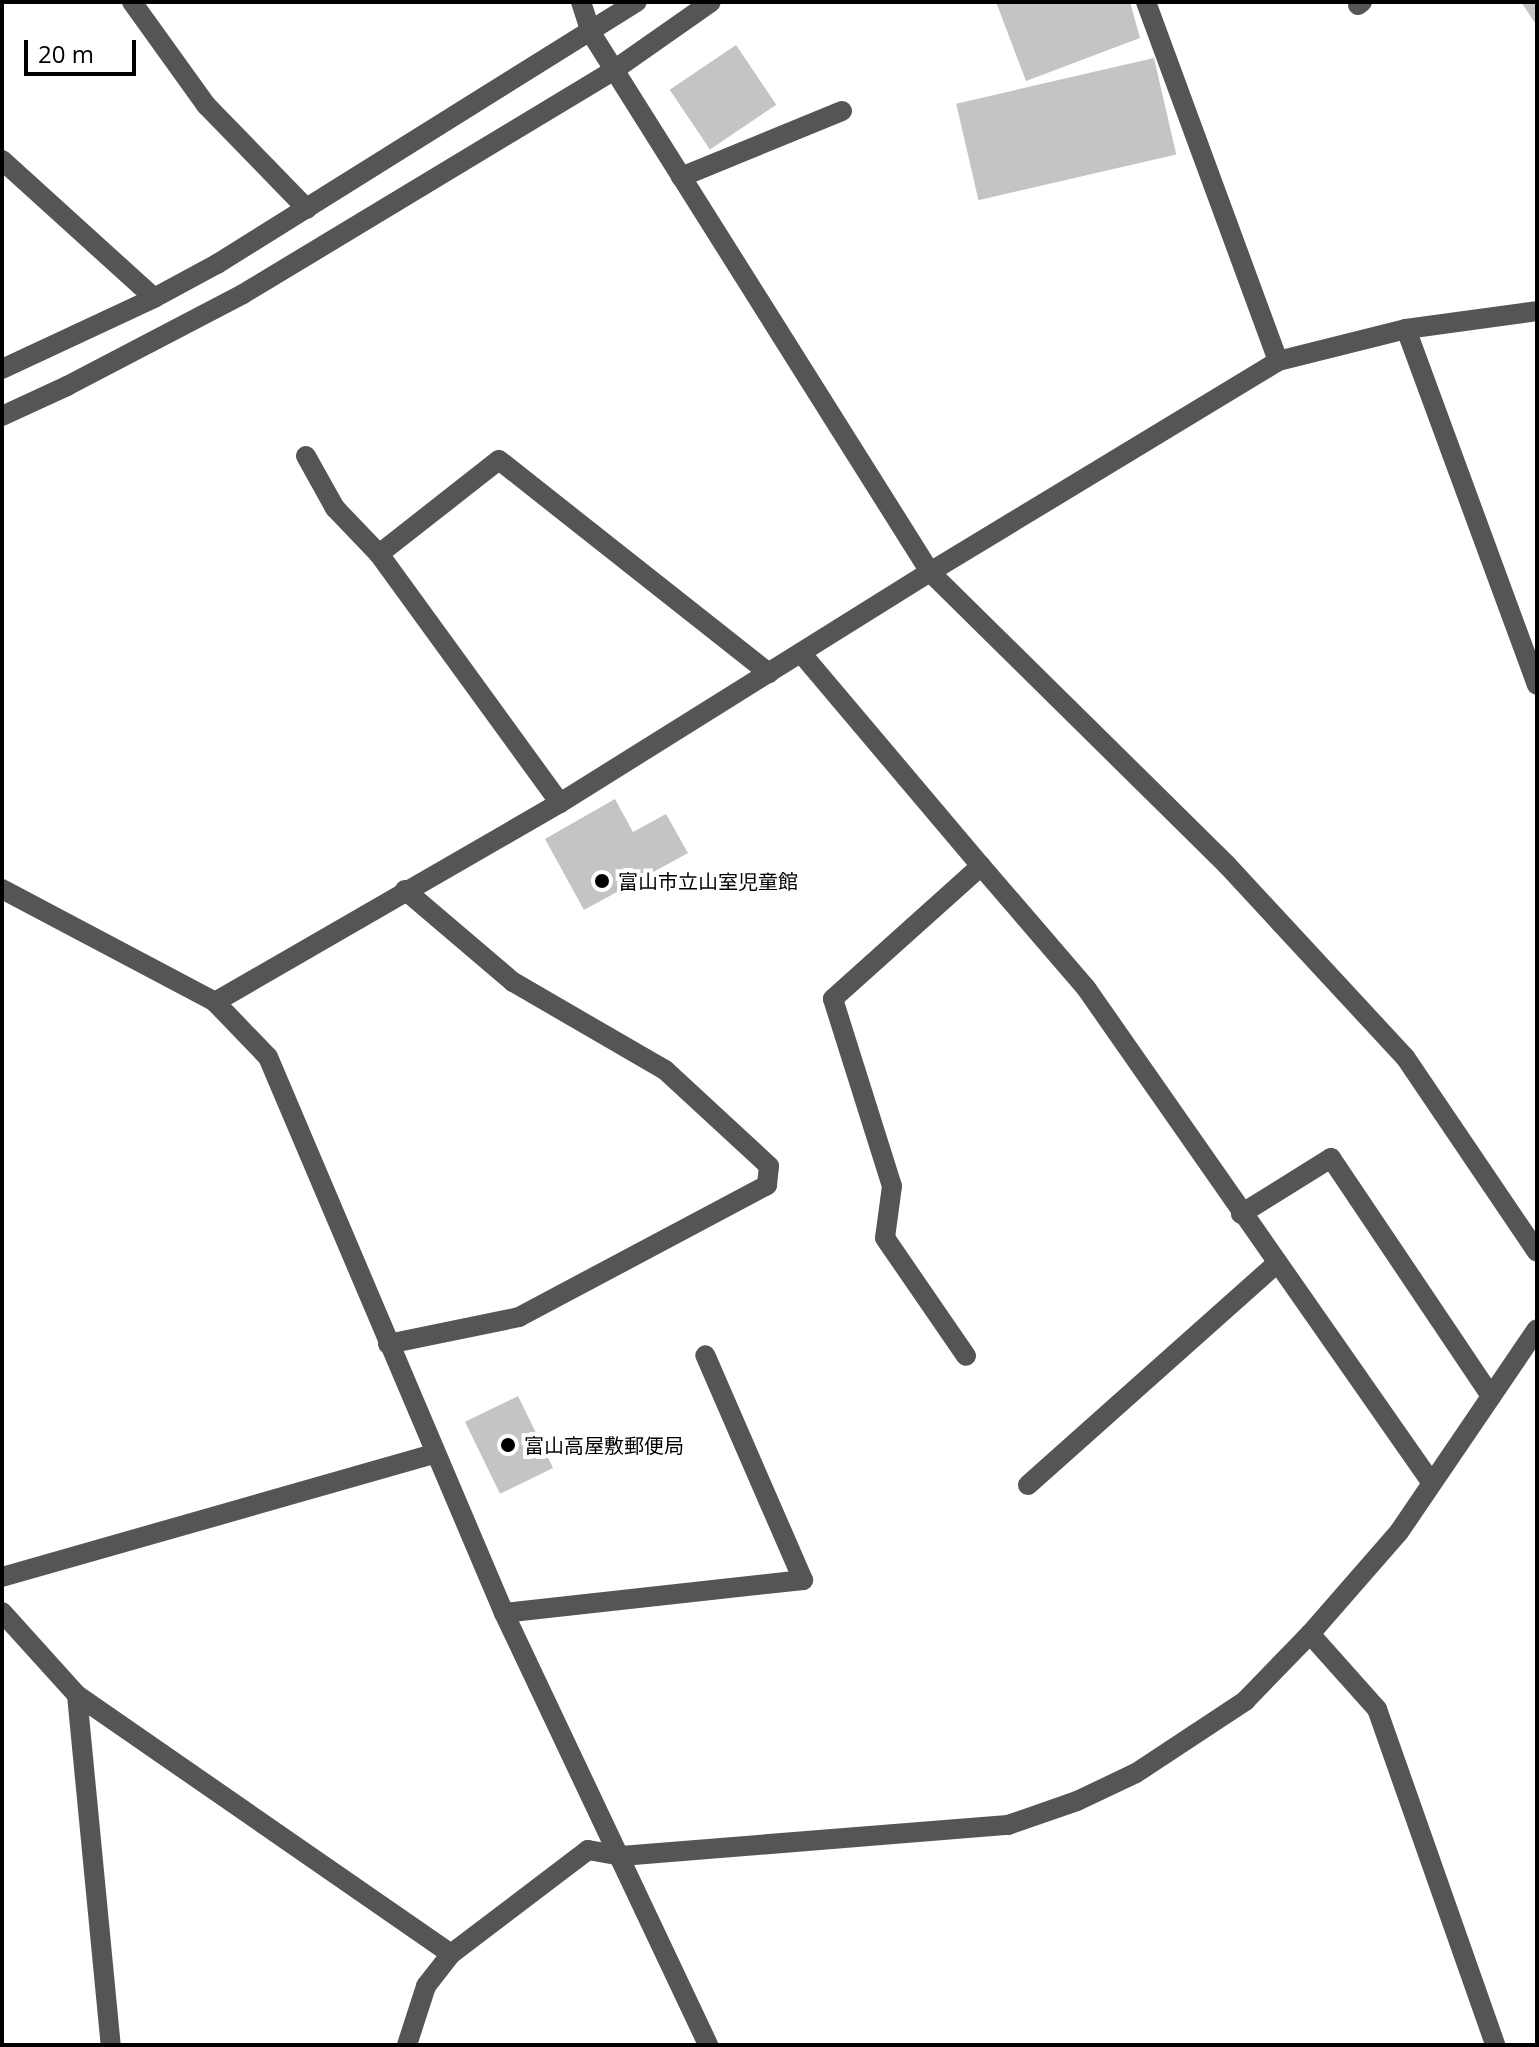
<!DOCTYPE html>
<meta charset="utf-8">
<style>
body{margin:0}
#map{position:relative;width:1539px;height:2047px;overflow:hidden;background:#fff;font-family:"Open Sans","Noto Sans JP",sans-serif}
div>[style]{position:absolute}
.building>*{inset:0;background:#c4c4c4;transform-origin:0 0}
.minor>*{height:20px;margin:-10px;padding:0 10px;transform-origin:10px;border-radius:10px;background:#555}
.dots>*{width:22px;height:22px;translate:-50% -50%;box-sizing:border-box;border:4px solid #fff;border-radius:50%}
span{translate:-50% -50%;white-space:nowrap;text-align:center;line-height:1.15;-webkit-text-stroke:8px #fff;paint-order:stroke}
.poi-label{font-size:20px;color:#000}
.left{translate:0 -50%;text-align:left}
.frame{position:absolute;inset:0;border:4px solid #000;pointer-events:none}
.scale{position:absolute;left:24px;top:40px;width:112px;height:36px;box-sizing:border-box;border:4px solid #000;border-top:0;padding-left:10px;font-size:24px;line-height:28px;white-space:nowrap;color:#000;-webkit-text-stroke:6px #fff;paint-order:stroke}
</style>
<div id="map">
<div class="building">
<i style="clip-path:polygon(996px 2px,1130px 2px,1140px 38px,1026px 81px)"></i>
<i style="clip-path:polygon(1521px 2px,1537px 2px,1537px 26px)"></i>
<i style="left:736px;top:45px;width:72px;height:80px;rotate:56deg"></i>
<i style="left:1154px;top:58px;width:99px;height:203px;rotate:77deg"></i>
<i style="clip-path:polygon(615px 799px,633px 832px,666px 814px,688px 853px,584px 910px,545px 839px)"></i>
<i style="left:518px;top:1396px;width:80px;height:59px;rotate:64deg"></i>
</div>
<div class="minor">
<i style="left:132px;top:2px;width:127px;rotate:54.3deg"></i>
<i style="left:206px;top:105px;width:145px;rotate:45.8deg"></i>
<i style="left:581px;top:2px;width:33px;rotate:72deg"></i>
<i style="left:591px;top:33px;width:637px;rotate:57.83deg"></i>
<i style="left:930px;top:572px;width:417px;rotate:44.6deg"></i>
<i style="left:1227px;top:865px;width:262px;rotate:47.2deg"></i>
<i style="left:1405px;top:1057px;width:235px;rotate:55.9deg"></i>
<i style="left:1146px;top:2px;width:382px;rotate:69.8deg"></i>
<i style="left:1358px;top:5px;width:5px;rotate:-37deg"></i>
<i style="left:2px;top:160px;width:205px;rotate:42.2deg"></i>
<i style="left:681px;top:177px;width:174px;rotate:-22.3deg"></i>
<i style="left:1406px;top:329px;width:379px;rotate:69.8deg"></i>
<i style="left:2px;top:369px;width:168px;rotate:-25deg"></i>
<i style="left:154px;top:298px;width:72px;rotate:-28.4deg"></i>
<i style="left:217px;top:264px;width:495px;rotate:-32deg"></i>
<i style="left:2px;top:416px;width:72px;rotate:-24.8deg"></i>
<i style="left:67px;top:386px;width:199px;rotate:-27.6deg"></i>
<i style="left:243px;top:294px;width:433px;rotate:-31.1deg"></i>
<i style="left:614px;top:70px;width:118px;rotate:-35deg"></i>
<i style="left:306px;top:456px;width:60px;rotate:60.9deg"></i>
<i style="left:335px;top:508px;width:64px;rotate:46.3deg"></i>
<i style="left:379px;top:554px;width:152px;rotate:-38.1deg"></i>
<i style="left:499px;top:460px;width:344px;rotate:38.3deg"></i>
<i style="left:379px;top:554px;width:308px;rotate:54deg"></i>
<i style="left:801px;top:653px;width:279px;rotate:49.8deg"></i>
<i style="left:981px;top:866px;width:199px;rotate:138.1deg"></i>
<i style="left:833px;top:999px;width:196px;rotate:72.5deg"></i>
<i style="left:892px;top:1186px;width:52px;rotate:97.7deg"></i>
<i style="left:885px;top:1238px;width:143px;rotate:55.5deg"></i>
<i style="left:981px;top:866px;width:161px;rotate:49.3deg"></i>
<i style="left:1086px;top:988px;width:603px;rotate:55.07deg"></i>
<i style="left:2px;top:889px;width:241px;rotate:27.9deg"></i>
<i style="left:215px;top:1002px;width:76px;rotate:46.1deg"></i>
<i style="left:268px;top:1057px;width:604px;rotate:67deg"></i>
<i style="left:504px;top:1613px;width:478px;rotate:64.7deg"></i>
<i style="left:215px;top:1002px;width:398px;rotate:-30deg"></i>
<i style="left:560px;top:803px;width:436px;rotate:-32deg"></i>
<i style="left:930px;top:572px;width:407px;rotate:-31.2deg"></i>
<i style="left:1278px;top:361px;width:132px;rotate:-14deg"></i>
<i style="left:1406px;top:329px;width:132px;rotate:-7.8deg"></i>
<i style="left:1241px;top:1214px;width:106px;rotate:-31.9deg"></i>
<i style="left:1331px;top:1158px;width:287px;rotate:56.1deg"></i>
<i style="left:388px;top:1344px;width:134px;rotate:-11.6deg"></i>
<i style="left:519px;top:1317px;width:281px;rotate:-28deg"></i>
<i style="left:767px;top:1185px;width:19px;rotate:-84deg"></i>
<i style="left:769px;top:1166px;width:142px;rotate:-137.3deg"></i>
<i style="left:665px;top:1070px;width:176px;rotate:-149.9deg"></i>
<i style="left:513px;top:982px;width:142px;rotate:-139.6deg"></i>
<i style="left:1028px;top:1485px;width:332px;rotate:-41.7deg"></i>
<i style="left:2px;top:1577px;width:449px;rotate:-15.9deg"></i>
<i style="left:2px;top:1612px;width:112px;rotate:47.9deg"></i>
<i style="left:77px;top:1695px;width:455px;rotate:34.7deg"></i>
<i style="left:451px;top:1954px;width:172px;rotate:-37.2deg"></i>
<i style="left:588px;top:1850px;width:34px;rotate:10deg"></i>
<i style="left:621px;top:1856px;width:388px;rotate:-4.6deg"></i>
<i style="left:1008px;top:1825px;width:73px;rotate:-19.2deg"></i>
<i style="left:1077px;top:1801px;width:65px;rotate:-25.4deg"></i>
<i style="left:1136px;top:1773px;width:131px;rotate:-33.4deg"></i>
<i style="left:1245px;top:1701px;width:93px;rotate:-45.9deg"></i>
<i style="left:1310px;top:1634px;width:135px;rotate:-48.9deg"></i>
<i style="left:1399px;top:1532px;width:245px;rotate:-55.8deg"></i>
<i style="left:504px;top:1613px;width:301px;rotate:-6.3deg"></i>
<i style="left:803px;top:1580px;width:245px;rotate:-113.5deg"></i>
<i style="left:1310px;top:1634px;width:101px;rotate:48.2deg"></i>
<i style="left:1377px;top:1709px;width:356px;rotate:70.6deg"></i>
<i style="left:77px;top:1695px;width:352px;rotate:84.5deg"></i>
<i style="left:407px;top:2045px;width:62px;rotate:-72.1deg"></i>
<i style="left:426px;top:1986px;width:41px;rotate:-52deg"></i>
</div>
<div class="dots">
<i style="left:602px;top:881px;background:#000"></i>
<i style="left:508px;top:1445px;background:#000"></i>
</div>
<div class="poi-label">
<span class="left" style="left:618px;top:881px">富山市立山室児童館</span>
<span class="left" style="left:524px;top:1445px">富山高屋敷郵便局</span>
</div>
<div class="frame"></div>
<div class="scale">20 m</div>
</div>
